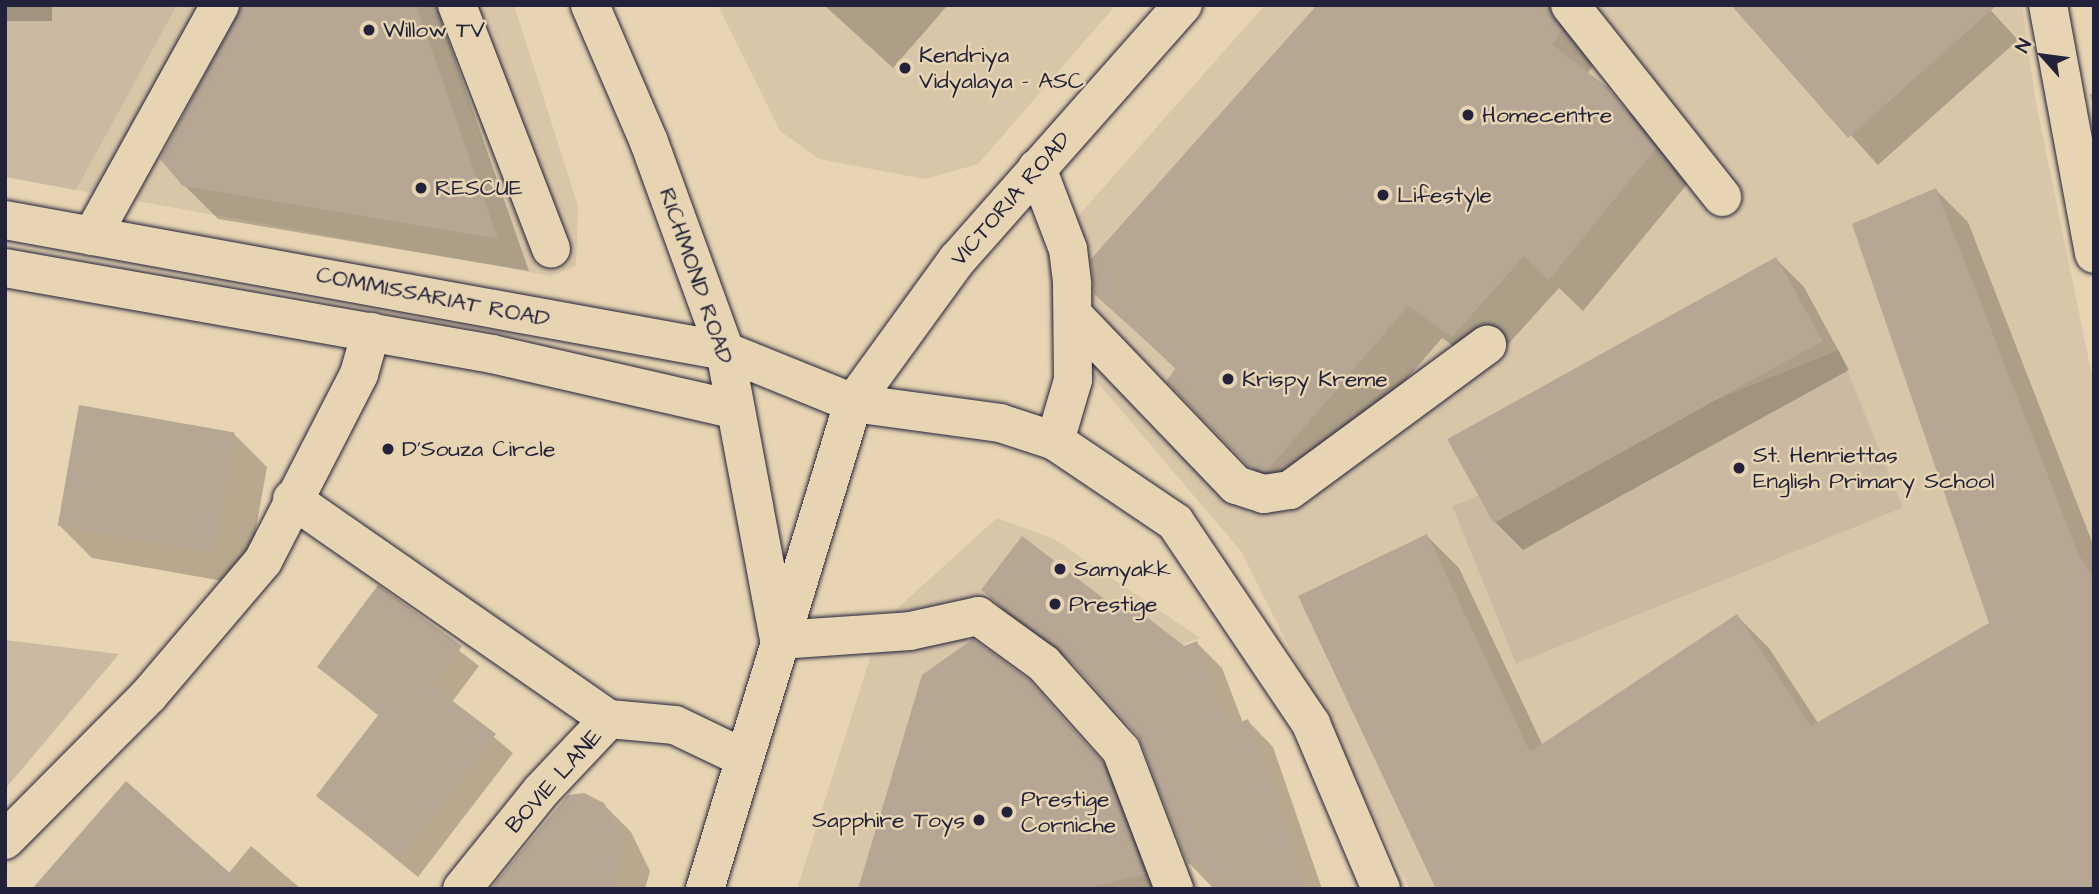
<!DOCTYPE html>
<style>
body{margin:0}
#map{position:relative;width:2099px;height:894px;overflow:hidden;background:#e6d4b2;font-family:"Architects Daughter",sans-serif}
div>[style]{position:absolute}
.built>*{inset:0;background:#d8c6a9}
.green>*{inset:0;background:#c9baa1;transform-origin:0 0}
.shadow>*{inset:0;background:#0003;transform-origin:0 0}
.building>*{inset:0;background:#b6a794;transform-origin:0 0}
.roads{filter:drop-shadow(0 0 2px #22223b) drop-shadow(0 0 2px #22223b)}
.minor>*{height:38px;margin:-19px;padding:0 19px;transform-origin:19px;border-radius:19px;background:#e6d4b2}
.major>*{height:38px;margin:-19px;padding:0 19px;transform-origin:19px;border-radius:19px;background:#e6d4b2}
.dots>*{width:19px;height:19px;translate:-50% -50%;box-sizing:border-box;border:4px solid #e6d4b2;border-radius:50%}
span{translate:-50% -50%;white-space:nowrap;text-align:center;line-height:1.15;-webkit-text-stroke:5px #e6d4b2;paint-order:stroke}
.poi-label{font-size:23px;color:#22223b}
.left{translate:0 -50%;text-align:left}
.right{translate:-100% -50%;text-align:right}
.street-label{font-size:23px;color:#22223b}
.frame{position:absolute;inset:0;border:7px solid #22223b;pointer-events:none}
.north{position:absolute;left:2008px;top:21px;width:70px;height:70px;-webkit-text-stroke:5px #e6d4b2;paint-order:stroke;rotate:298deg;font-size:19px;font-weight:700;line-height:28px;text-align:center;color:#22223b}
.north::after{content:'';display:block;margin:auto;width:24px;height:32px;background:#22223b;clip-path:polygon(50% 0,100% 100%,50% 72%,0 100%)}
</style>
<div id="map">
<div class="built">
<i style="clip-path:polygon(177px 5px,514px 5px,578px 206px,576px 266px,551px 276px,76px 190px)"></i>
<i style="clip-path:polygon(718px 5px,1116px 5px,978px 164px,925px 179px,819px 159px,780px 131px)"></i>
<i style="clip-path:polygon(1265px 5px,2022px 5px,2036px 103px,2094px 385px,2094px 889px,1410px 889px,1241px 551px,1051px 328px,1047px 251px)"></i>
<i style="clip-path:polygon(997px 518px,1054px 539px,1200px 638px,1100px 677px,1151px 769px,1200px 889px,797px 889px,881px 623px)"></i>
</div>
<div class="green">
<i style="clip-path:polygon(5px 5px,177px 5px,76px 190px,5px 177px)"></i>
<i style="left:1839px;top:350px;width:170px;height:417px;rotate:68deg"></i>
<i style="clip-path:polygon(5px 640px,119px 654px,5px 789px)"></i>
</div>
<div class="shadow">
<i style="left:5px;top:5px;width:47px;height:16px"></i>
<i style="clip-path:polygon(241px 5px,436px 5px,529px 271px,218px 219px,184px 185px)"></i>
<i style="clip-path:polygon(824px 5px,948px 5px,893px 68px)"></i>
<i style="clip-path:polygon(1320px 5px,1557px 5px,1594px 65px,1587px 74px,1641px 123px,1688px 183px,1583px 311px,1559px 288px,1486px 369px,1442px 338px,1299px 504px,1283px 499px,1249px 465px,1177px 370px,1096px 293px)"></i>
<i style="clip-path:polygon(1733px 5px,1986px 5px,2018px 40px,1878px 165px)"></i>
<i style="clip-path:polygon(2090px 94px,2094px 94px,2094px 110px)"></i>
<i style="clip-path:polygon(1936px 190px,1968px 222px,2094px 547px,2094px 889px,1438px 889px,1427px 536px,1459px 568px,1543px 746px,1737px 616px,1769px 648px,1818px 723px,1991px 624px)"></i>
<i style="clip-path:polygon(1776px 259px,1804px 287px,1849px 370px,1523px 550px,1495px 522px,1450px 440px)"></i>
<i style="clip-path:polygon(234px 434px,267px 467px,246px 585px,92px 558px,59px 525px)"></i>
<i style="clip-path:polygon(379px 588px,479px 666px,452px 702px,513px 753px,418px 877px,319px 796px,380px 717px,319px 667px)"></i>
<i style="clip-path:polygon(983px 590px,1116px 611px,1184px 648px,1197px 643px,1222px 668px,1243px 723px,1248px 721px,1273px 747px,1322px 889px,1214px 889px,1189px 863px,1139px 735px,1079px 668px,1009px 615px)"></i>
<i style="clip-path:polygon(1028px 682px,1139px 801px,1173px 889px,860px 889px)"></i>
<i style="clip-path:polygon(603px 804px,631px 832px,650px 871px,645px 889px,493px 889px)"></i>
<i style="clip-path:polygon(251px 846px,301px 889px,55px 889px,228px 874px)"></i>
</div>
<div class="building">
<i style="clip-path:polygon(242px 5px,416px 5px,498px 239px,183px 186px,160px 159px)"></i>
<i style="clip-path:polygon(1317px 5px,1549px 5px,1562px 30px,1552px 44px,1608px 88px,1656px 148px,1549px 280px,1524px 256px,1452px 337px,1408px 306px,1266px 472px,1248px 466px,1166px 381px,1176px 368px,1094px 294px,1091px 259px)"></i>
<i style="clip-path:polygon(1731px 5px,1997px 5px,1848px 138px)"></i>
<i style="clip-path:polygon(1936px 188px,2078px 553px,2094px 580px,2094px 889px,1436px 889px,1298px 596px,1427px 534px,1530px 752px,1737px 614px,1811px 726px,1989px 623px,1852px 224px)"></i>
<i style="left:1776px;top:257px;width:96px;height:376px;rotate:61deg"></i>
<i style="left:79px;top:405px;width:158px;height:122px;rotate:10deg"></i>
<i style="clip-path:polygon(1022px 536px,1116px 608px,1125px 600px,1184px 646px,1197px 641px,1229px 727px,1248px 719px,1274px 785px,1305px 889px,1212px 889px,1204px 860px,1188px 864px,1138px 736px,1060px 649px,981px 590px)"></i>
<i style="clip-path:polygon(378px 585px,462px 646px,433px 686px,496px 734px,399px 860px,316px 796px,379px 714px,317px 667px)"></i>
<i style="clip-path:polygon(973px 639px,1029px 680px,1102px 762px,1145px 874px,1084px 889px,858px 889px,922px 675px)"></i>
<i style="clip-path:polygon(126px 781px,248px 889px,32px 889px)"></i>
<i style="clip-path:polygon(584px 793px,604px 803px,625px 843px,611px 889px,490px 889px,568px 795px)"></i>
</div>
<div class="roads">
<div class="minor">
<i style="left:457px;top:5px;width:261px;rotate:68.9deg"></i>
<i style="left:1570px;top:5px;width:245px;rotate:51.6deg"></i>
<i style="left:2048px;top:5px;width:253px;rotate:79.5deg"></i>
<i style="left:1037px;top:168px;width:87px;rotate:69.1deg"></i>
<i style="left:1068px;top:249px;width:35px;rotate:83deg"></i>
<i style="left:1072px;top:284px;width:96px;rotate:89.4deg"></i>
<i style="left:1073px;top:380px;width:64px;rotate:106.4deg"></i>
<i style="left:92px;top:236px;width:264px;rotate:-61deg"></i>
<i style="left:1074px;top:316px;width:234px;rotate:46.2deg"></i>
<i style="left:1236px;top:485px;width:29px;rotate:18deg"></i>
<i style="left:1264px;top:494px;width:26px;rotate:-9deg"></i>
<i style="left:1290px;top:490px;width:245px;rotate:-36.4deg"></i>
<i style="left:853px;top:403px;width:148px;rotate:7.7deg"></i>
<i style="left:1000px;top:423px;width:58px;rotate:18.1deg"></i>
<i style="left:1055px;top:441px;width:145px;rotate:34deg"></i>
<i style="left:1175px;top:522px;width:244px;rotate:56deg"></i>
<i style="left:1311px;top:724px;width:179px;rotate:67deg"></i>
<i style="left:292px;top:499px;width:386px;rotate:34.8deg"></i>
<i style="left:779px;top:640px;width:131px;rotate:-3.9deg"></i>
<i style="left:910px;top:631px;width:70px;rotate:-12.4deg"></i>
<i style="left:978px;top:616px;width:82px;rotate:36deg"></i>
<i style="left:1044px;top:664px;width:115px;rotate:48.2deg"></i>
<i style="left:1121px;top:750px;width:149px;rotate:69.1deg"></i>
<i style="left:5px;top:840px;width:204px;rotate:-45.2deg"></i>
<i style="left:149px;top:695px;width:176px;rotate:-49.6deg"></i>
<i style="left:263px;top:561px;width:210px;rotate:-62.8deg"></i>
<i style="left:359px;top:374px;width:44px;rotate:-74.1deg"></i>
<i style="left:462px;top:889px;width:126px;rotate:-51.1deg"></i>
<i style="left:541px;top:791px;width:99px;rotate:-46.6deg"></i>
<i style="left:609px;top:719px;width:66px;rotate:5.2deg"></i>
<i style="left:675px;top:725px;width:76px;rotate:25.6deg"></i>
</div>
<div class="major">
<i style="left:590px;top:5px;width:149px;rotate:66.7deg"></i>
<i style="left:649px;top:142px;width:222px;rotate:70deg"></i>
<i style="left:725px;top:351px;width:288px;rotate:79.4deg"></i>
<i style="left:5px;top:220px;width:732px;rotate:10.31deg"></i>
<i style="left:725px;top:351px;width:138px;rotate:22.1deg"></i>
<i style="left:5px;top:268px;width:495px;rotate:10deg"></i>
<i style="left:492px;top:354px;width:250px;rotate:12.9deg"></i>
<i style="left:705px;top:889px;width:508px;rotate:-73.06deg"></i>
<i style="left:853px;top:403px;width:177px;rotate:-54deg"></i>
<i style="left:957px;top:260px;width:341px;rotate:-48.5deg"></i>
</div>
</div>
<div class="dots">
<i style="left:369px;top:30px;background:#22223b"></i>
<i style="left:905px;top:68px;background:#22223b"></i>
<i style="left:1468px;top:115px;background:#22223b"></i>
<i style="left:421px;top:188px;background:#22223b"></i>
<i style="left:1383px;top:195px;background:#22223b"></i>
<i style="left:1228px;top:379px;background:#22223b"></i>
<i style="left:388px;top:449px;background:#22223b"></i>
<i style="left:1739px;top:468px;background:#22223b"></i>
<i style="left:1060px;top:569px;background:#22223b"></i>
<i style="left:1055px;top:604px;background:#22223b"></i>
<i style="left:1007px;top:812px;background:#22223b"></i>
<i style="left:979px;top:820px;background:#22223b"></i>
</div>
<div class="poi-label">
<span class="left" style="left:383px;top:30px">Willow TV</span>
<span class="left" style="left:919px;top:68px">Kendriya<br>Vidyalaya - ASC</span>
<span class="left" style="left:1482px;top:115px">Homecentre</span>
<span class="left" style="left:435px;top:188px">RESCUE</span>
<span class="left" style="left:1397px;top:195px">Lifestyle</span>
<span class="left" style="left:1242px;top:379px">Krispy Kreme</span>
<span class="left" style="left:402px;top:449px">D'Souza Circle</span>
<span class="left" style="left:1753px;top:468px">St. Henriettas<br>English Primary School</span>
<span class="left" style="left:1074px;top:569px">Samyakk</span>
<span class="left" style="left:1069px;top:604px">Prestige</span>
<span class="left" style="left:1021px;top:812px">Prestige<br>Corniche</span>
<span class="right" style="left:965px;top:820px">Sapphire Toys</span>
</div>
<div class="street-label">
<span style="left:1011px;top:199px;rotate:-49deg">VICTORIA ROAD</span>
<span style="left:696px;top:276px;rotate:71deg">RICHMOND ROAD</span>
<span style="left:433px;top:297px;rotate:11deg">COMMISSARIAT ROAD</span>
<span style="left:554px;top:781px;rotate:-48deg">BOVIE LANE</span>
</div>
<div class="frame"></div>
<div class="north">N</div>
</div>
